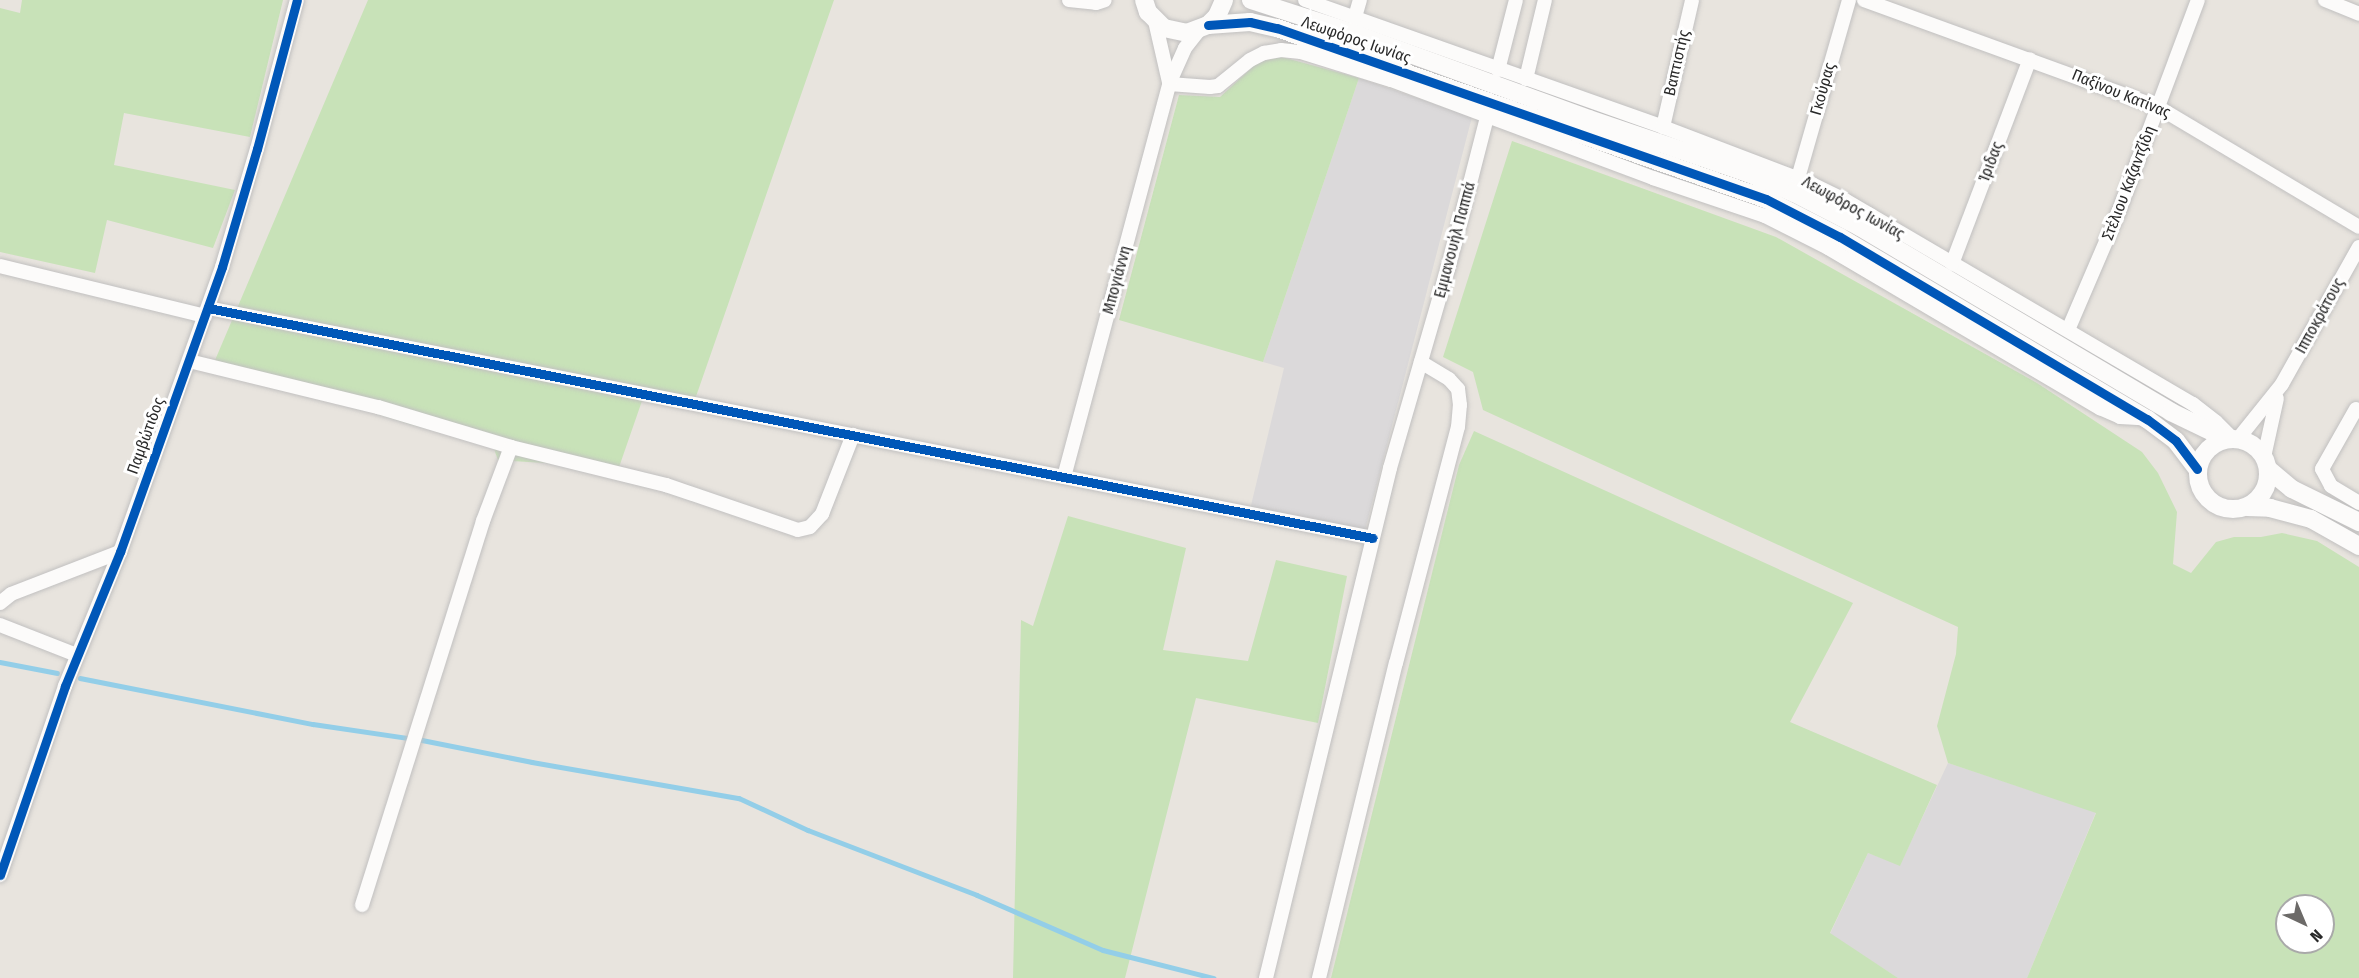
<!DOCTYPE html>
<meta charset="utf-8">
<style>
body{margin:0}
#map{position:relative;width:2359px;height:978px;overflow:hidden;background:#e8e4de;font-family:"Fira Sans Condensed",sans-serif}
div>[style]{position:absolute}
.industrial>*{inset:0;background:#dbd9da}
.green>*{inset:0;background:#c8e2b8}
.stream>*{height:4.5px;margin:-2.25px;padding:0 2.25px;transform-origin:2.25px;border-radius:2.25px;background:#93cee8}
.roads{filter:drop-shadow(0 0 2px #c1c0c0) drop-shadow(0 0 2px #c1c0c0)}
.minor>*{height:14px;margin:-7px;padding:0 7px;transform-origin:7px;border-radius:7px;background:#fcfbfa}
.tertiary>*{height:18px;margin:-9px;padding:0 9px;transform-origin:9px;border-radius:9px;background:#fcfbfa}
.tertiary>.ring{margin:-9px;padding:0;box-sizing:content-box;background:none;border:18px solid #fcfbfa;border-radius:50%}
.cycleway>*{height:9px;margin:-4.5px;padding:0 4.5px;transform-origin:4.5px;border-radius:4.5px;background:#0057b8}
span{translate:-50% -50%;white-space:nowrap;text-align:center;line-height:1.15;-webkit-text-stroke:6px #fff;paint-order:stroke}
.street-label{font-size:16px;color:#292929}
.north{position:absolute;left:2275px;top:894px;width:60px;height:60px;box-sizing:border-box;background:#fff;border:2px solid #a9a9a9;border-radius:50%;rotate:136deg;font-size:16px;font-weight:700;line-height:24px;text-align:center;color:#292929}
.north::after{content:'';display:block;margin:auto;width:21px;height:27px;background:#6c6a68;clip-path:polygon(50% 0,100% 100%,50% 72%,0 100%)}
</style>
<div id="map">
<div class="industrial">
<i style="clip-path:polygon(1359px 78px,1472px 117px,1365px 530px,1284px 528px,1247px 522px,1284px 368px,1263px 362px)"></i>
<i style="clip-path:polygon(1948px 763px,2096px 812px,2027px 978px,1898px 978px,1830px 934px,1868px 853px,1900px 865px)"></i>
</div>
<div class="green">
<i style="clip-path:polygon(22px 0,283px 0,250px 137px,124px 113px,114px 165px,235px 190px,213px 248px,107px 220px,95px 273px,0 252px,0 8px,20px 13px)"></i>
<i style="clip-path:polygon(368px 0,834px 0,692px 408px,643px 398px,617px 473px,545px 463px,498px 460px,494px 449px,487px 444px,412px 425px,354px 407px,210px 372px)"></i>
<i style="clip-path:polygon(1282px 57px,1359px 78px,1263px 362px,1119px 320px,1179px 95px,1220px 97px,1258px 62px)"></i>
<i style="clip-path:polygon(evenodd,1512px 141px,1776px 237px,2037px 383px,2142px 452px,2158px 473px,2177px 512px,2173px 564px,2191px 573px,2216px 542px,2234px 537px,2261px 537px,2282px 533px,2317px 541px,2359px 567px,2359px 978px,2027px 978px,2096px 813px,1948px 763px,1937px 726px,1956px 654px,1958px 627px,1483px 410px,1473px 372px,1443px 357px,1512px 141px,2287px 906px,2323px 906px,2323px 942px,2287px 942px,2287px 906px)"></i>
<i style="clip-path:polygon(1474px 431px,1853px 603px,1790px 722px,1937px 785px,1900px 866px,1868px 853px,1830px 933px,1898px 978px,1331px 978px,1459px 465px)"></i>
<i style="clip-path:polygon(1068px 516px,1186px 548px,1163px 650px,1248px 661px,1276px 560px,1347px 576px,1318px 723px,1196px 698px,1125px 978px,1013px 978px,1021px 620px,1033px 626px)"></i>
</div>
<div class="stream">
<i style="left:0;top:662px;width:58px;rotate:10.9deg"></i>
<i style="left:80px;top:678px;width:237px;rotate:11.2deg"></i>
<i style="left:313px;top:724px;width:110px;rotate:8.4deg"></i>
<i style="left:422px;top:740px;width:112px;rotate:11.3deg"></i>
<i style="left:532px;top:762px;width:210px;rotate:9.9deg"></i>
<i style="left:739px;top:798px;width:76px;rotate:24.9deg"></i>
<i style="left:808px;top:830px;width:181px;rotate:21deg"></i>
<i style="left:977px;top:895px;width:137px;rotate:23.6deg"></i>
<i style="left:1103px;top:950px;width:114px;rotate:14.2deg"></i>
</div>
<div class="roads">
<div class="minor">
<i style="left:1069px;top:0;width:27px;rotate:6deg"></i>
<i style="left:1096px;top:3px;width:9px;rotate:-18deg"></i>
<i style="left:1305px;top:0;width:380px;rotate:19.5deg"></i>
<i style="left:1663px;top:127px;width:160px;rotate:20.9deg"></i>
<i style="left:1812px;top:184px;width:37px;rotate:26deg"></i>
<i style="left:1845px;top:200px;width:403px;rotate:30.4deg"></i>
<i style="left:2193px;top:404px;width:29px;rotate:38deg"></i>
<i style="left:2216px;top:422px;width:23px;rotate:45deg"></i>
<i style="left:1864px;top:0;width:313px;rotate:20deg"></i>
<i style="left:2158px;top:107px;width:234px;rotate:30.8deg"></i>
<i style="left:2325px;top:0;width:37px;rotate:22deg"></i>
<i style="left:1355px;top:17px;width:18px;rotate:-74deg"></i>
<i style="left:1155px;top:21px;width:63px;rotate:77.1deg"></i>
<i style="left:1498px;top:70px;width:72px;rotate:-75.6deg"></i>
<i style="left:1526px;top:79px;width:81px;rotate:-76.5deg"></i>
<i style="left:1169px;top:84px;width:41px;rotate:4.2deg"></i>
<i style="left:1210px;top:87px;width:8px;rotate:-7deg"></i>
<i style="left:1218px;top:86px;width:41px;rotate:-39.1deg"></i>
<i style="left:1250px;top:60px;width:16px;rotate:-27deg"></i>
<i style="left:1264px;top:53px;width:17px;rotate:-10deg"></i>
<i style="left:1281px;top:50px;width:20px;rotate:6deg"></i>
<i style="left:1301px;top:52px;width:94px;rotate:17.3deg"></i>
<i style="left:1391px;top:80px;width:280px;rotate:20.5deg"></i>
<i style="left:1653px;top:178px;width:118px;rotate:18.7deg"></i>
<i style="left:1765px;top:216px;width:71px;rotate:26.9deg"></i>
<i style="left:1828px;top:248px;width:316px;rotate:30.5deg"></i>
<i style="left:2100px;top:408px;width:22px;rotate:24deg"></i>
<i style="left:2120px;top:417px;width:22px;rotate:3deg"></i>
<i style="left:1663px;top:127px;width:130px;rotate:-77.1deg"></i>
<i style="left:1798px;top:178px;width:185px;rotate:-74deg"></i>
<i style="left:1952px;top:264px;width:219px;rotate:-69.2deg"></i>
<i style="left:0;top:266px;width:211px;rotate:13.7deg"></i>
<i style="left:208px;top:308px;width:1187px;rotate:11.17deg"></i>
<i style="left:2068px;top:330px;width:129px;rotate:-66.8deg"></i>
<i style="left:2119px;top:211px;width:225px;rotate:-69.5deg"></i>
<i style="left:189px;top:361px;width:195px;rotate:13.7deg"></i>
<i style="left:378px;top:407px;width:139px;rotate:16.7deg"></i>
<i style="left:511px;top:447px;width:160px;rotate:13.8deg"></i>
<i style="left:666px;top:485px;width:139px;rotate:18.8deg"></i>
<i style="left:798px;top:530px;width:12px;rotate:-14deg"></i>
<i style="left:810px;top:527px;width:18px;rotate:-47deg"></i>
<i style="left:822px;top:514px;width:85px;rotate:-68.6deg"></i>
<i style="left:2356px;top:409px;width:69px;rotate:119.5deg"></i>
<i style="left:2322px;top:469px;width:19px;rotate:62deg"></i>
<i style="left:2331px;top:486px;width:33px;rotate:31deg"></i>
<i style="left:2238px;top:439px;width:70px;rotate:-51.3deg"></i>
<i style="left:2282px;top:384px;width:157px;rotate:-60.7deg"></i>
<i style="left:2264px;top:457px;width:60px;rotate:-77.6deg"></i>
<i style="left:1064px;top:477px;width:407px;rotate:-75deg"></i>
<i style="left:1169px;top:84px;width:39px;rotate:-66deg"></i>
<i style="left:1185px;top:48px;width:23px;rotate:-52deg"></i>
<i style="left:0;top:603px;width:14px;rotate:-39deg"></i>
<i style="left:11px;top:594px;width:117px;rotate:-21.1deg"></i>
<i style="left:0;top:625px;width:83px;rotate:21.3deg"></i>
<i style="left:0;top:875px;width:200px;rotate:-71deg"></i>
<i style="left:65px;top:686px;width:145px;rotate:-67.7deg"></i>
<i style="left:120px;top:552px;width:303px;rotate:-70.3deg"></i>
<i style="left:222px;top:267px;width:123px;rotate:-73.5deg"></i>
<i style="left:257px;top:149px;width:154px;rotate:-75deg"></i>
<i style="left:362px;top:905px;width:403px;rotate:-72.5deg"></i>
<i style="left:483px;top:521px;width:79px;rotate:-69.3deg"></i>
<i style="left:1266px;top:978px;width:525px;rotate:-76.33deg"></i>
<i style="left:1390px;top:468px;width:207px;rotate:-73.8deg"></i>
<i style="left:1448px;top:269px;width:157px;rotate:-75.6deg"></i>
<i style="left:1319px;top:978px;width:324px;rotate:-76.3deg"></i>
<i style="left:1396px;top:663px;width:244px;rotate:-75.3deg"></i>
<i style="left:1458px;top:427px;width:22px;rotate:-85deg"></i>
<i style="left:1460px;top:405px;width:16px;rotate:-97deg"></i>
<i style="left:1458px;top:389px;width:13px;rotate:-132deg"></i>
<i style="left:1449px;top:379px;width:33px;rotate:-149deg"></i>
</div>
<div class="tertiary">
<i style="left:1144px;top:0;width:13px;rotate:72deg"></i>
<i style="left:1148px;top:12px;width:23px;rotate:45deg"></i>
<i style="left:1164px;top:28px;width:24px;rotate:12deg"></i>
<i style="left:1187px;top:33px;width:22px;rotate:-21deg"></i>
<i style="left:1208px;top:25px;width:13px;rotate:-45deg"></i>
<i style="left:1217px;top:16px;width:17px;rotate:-66deg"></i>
<i style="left:1251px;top:0;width:104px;rotate:17.9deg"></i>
<i style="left:1350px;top:32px;width:254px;rotate:20deg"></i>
<i style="left:1589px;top:119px;width:168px;rotate:18.8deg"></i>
<i style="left:1748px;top:173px;width:50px;rotate:23.5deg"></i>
<i style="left:1794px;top:193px;width:74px;rotate:27.3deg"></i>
<i style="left:1860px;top:227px;width:362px;rotate:30.7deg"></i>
<i style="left:2171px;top:412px;width:62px;rotate:25.7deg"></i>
<i style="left:1208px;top:25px;width:42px;rotate:-4.1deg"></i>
<i style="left:1250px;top:22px;width:28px;rotate:13deg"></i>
<i style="left:1277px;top:28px;width:518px;rotate:19.27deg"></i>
<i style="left:1766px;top:199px;width:83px;rotate:27.2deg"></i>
<i style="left:1840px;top:237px;width:357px;rotate:30.7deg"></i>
<i style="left:2147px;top:419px;width:36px;rotate:37deg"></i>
<i style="left:2176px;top:441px;width:35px;rotate:53deg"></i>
<i class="ring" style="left:2198px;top:439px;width:52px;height:52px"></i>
<i style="left:2268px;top:469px;width:31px;rotate:40deg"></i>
<i style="left:2292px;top:489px;width:75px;rotate:26.2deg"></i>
<i style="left:2247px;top:507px;width:23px;rotate:2deg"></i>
<i style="left:2270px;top:508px;width:42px;rotate:15deg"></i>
<i style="left:2311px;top:519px;width:55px;rotate:29.4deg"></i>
</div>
</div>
<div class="cycleway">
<i style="left:1208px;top:25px;width:42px;rotate:-4.1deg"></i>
<i style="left:1250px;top:22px;width:28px;rotate:13deg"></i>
<i style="left:1277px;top:28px;width:518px;rotate:19.27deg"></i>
<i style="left:1766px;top:199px;width:83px;rotate:27.2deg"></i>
<i style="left:1840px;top:237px;width:357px;rotate:30.7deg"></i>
<i style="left:2147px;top:419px;width:36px;rotate:37deg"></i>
<i style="left:2176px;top:441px;width:35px;rotate:53deg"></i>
<i style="left:208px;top:308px;width:1187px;rotate:11.17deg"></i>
<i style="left:0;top:875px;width:200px;rotate:-71deg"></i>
<i style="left:65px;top:686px;width:145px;rotate:-67.7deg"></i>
<i style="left:120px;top:552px;width:303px;rotate:-70.3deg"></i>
<i style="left:222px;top:267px;width:123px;rotate:-73.5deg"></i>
<i style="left:257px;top:149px;width:154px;rotate:-75deg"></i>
</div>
<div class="street-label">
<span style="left:1356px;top:40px;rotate:19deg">Λεωφόρος Ιωνίας</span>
<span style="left:1677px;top:63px;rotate:-77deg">Βαπτιστής</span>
<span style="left:1823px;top:89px;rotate:-74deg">Γκούρας</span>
<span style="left:2121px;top:94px;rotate:22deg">Παξίνου Κατίνας</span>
<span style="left:1991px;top:162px;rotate:-69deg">Ίριδας</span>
<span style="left:2129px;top:183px;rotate:-69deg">Στέλιου Καζαντζίδη</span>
<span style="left:1853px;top:208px;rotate:29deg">Λεωφόρος Ιωνίας</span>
<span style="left:1455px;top:240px;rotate:-75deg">Εμμανουήλ Παππά</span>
<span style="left:1117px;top:280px;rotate:-75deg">Μπογιάννη</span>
<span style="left:2320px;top:316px;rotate:-61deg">Ιπποκράτους</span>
<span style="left:146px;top:436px;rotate:-70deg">Παμβώτιδος</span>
</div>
<div class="north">N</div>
</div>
